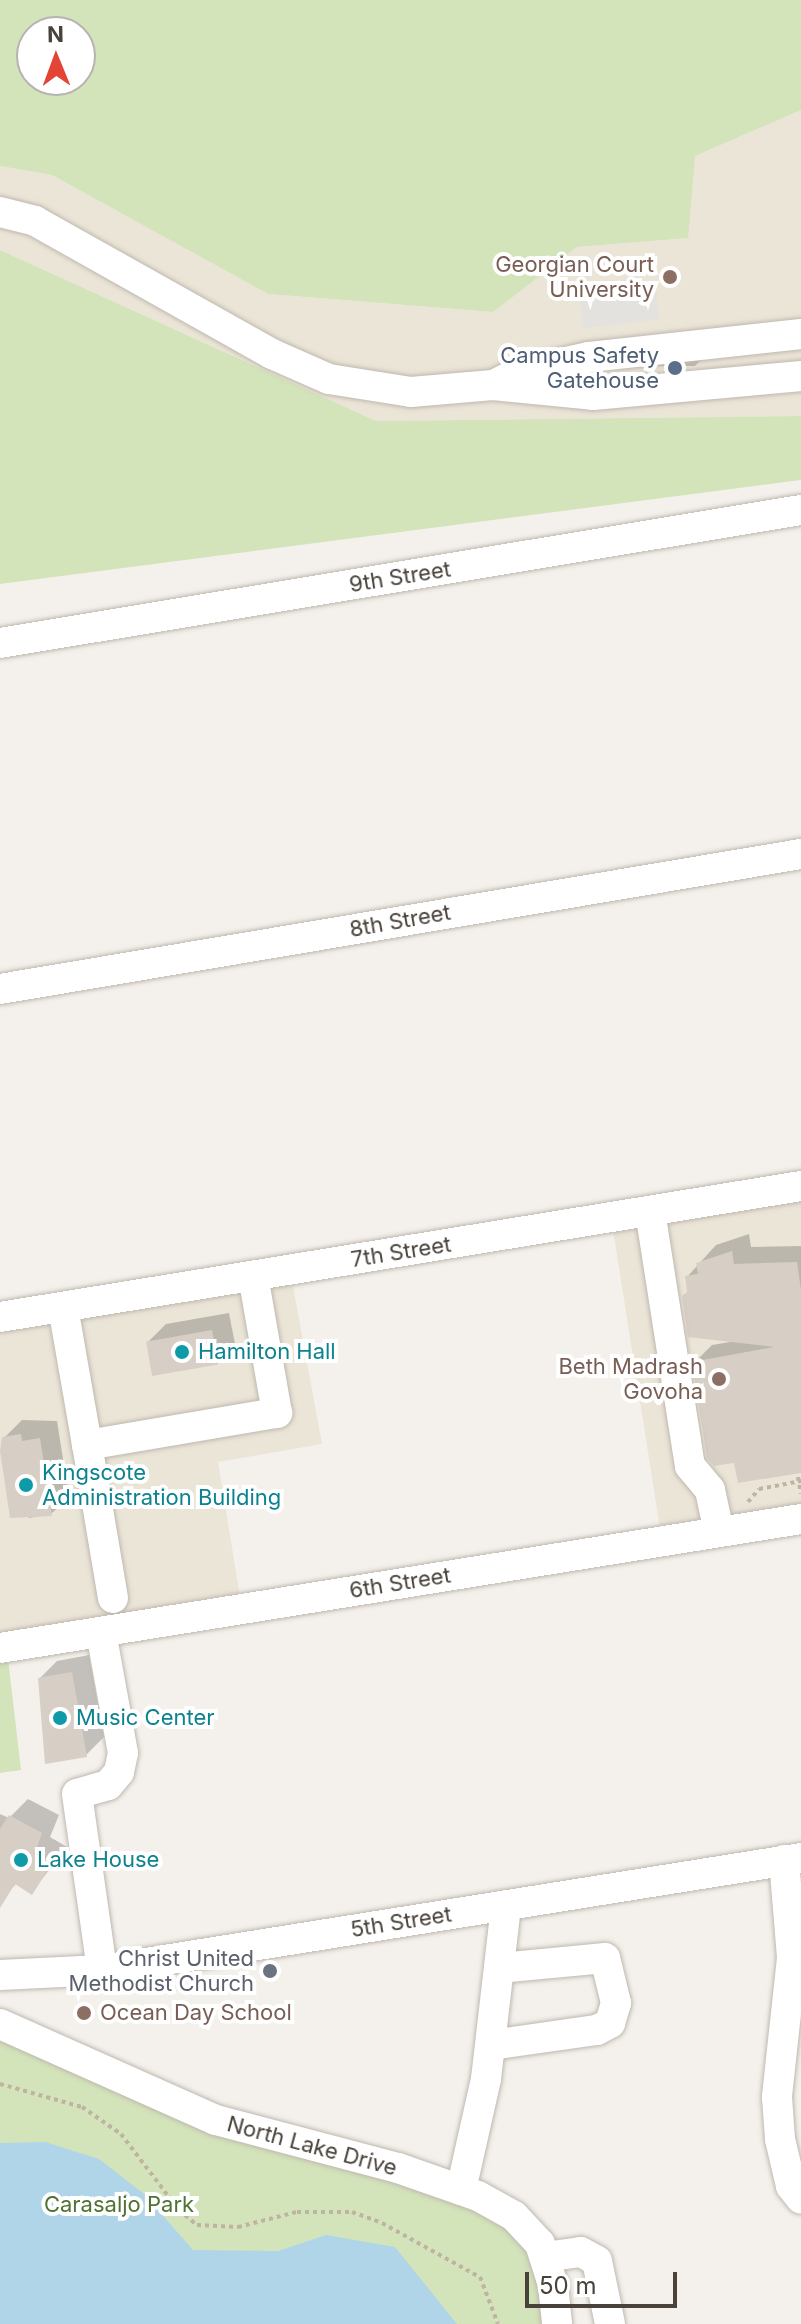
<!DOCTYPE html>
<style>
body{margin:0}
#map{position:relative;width:801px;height:2324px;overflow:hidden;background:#f4f1ec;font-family:Inter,sans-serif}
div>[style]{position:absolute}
.education>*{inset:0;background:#ebe5d7}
.green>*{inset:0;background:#d3e3ba}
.parking>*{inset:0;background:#e3e2df}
.water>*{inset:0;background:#b0d5e9}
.shadow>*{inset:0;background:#0003}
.building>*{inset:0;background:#d7cfc5;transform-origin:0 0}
.path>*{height:4px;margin-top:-2px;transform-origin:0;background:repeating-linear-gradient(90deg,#bfb3a2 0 4px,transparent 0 8px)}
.roads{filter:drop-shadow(0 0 2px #bfb8af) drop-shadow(0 0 2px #bfb8af)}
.minor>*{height:30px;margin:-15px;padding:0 15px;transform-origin:15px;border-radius:15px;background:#fff}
.dots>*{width:22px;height:22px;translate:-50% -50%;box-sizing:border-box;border:4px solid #fff;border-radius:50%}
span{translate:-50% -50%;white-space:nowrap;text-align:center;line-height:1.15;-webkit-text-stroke:8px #fff;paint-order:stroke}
.education-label{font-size:22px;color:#785e54}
.right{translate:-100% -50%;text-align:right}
.left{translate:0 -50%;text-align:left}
.service-label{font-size:22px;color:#4e5e75}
.street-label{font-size:22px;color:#48423a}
.culture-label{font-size:22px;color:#0d838f}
.worship-label{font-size:22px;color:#5b616d}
.park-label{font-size:22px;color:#4f7333}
.north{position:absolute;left:16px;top:16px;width:80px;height:80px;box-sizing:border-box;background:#fff;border:2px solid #b6b3b0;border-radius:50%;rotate:359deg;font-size:22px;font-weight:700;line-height:32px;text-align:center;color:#48423a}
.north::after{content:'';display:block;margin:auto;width:28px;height:36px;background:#e24535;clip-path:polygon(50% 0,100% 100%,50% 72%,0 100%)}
.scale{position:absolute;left:525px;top:2272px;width:152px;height:36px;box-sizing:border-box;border:4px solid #48423a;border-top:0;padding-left:10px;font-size:24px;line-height:28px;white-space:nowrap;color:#48423a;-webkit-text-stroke:6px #fff;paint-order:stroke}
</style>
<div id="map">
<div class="education">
<i style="clip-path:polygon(801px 110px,801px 416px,376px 421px,0 250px,0 166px,52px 175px,268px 294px,492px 312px,577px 247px,687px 238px,694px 156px)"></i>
<i style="clip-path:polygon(801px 1186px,801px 1519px,662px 1541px,611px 1217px)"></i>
<i style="clip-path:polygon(290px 1270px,322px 1444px,218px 1462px,242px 1609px,0 1648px,0 1317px)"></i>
</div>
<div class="green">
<i style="clip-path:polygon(evenodd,0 0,801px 0,801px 110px,695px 156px,688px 238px,577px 247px,493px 312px,268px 294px,52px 175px,0 166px,0 0,32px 32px,80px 32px,80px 80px,32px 80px,32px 32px)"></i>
<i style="clip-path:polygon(0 250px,376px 421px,801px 416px,801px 480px,0 584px)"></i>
<i style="clip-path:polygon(8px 1659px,21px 1770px,0 1773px,0 1660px)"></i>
<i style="clip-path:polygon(0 2024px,514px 2216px,567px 2324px,0 2324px)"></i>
</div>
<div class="parking">
<i style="clip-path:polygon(634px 279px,635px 287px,656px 286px,659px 319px,583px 328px,580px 294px,606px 291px,607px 281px)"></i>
</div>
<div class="water">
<i style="clip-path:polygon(45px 2142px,99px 2159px,144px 2194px,193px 2250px,278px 2251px,326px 2235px,395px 2247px,457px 2324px,0 2324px,0 2143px)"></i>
</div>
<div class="shadow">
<i style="clip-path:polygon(701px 360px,695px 366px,658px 366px,661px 363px)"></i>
<i style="clip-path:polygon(749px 1234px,751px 1247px,801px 1246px,801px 1471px,694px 1363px,712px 1345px,730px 1342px,689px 1291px,687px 1277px,716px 1245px)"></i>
<i style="clip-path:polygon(229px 1313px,235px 1344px,217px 1362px,148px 1342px,166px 1324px)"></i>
<i style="clip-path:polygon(22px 1420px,57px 1421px,69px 1497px,51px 1514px,29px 1518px,4px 1438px)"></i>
<i style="clip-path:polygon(89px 1655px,104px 1737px,86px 1755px,47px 1762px,40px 1678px,57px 1661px)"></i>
<i style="clip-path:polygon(28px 1799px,59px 1815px,50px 1837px,67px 1847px,32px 1892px,17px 1883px,9px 1891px,0 1885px,0 1814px,9px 1818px)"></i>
</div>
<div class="building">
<i style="clip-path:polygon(732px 1251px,734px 1264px,797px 1262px,801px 1290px,801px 1473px,738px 1483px,734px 1463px,714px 1466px,707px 1458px,692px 1362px,774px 1347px,688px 1337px,682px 1296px,687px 1292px,685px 1276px,698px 1274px,696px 1263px)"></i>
<i style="left:212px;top:1330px;width:35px;height:67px;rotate:80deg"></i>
<i style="clip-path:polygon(21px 1434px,22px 1441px,40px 1438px,52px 1516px,10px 1518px,0 1451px,2px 1437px)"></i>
<i style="clip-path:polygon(72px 1672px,87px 1757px,45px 1764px,38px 1678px)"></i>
<i style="clip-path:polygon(9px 1815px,42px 1833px,34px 1855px,51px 1865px,32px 1895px,15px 1884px,0 1908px,0 1829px)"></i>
</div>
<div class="path">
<i style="left:798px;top:1477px;width:17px;rotate:80deg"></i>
<i style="left:748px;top:1502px;width:17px;rotate:-50deg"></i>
<i style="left:759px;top:1489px;width:43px;rotate:-10.8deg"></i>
<i style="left:0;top:2084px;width:85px;rotate:15.7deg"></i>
<i style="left:82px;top:2107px;width:47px;rotate:34.7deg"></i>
<i style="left:121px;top:2134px;width:96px;rotate:52.7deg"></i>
<i style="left:179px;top:2210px;width:23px;rotate:40deg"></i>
<i style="left:197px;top:2225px;width:41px;rotate:2.8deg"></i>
<i style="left:238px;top:2227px;width:61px;rotate:-14.3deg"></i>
<i style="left:297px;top:2212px;width:55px"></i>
<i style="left:352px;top:2212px;width:32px;rotate:20deg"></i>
<i style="left:382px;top:2223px;width:112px;rotate:28.9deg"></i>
<i style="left:480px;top:2277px;width:50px;rotate:69deg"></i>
</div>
<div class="roads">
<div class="minor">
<i style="left:0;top:212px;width:36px;rotate:14deg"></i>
<i style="left:35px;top:221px;width:272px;rotate:29.3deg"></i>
<i style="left:272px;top:354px;width:62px;rotate:23.7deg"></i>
<i style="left:329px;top:379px;width:83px;rotate:9deg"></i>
<i style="left:411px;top:392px;width:82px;rotate:-4.9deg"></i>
<i style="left:801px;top:334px;width:213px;rotate:173.8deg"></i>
<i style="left:589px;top:357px;width:74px;rotate:167.5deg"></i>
<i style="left:517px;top:373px;width:27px;rotate:153deg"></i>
<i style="left:493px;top:385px;width:100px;rotate:5.7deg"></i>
<i style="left:593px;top:395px;width:209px;rotate:-5.2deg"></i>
<i style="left:0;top:643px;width:812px;rotate:-9.43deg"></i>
<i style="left:0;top:989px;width:812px;rotate:-9.57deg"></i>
<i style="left:650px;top:1211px;width:258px;rotate:81.1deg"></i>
<i style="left:690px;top:1466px;width:31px;rotate:50deg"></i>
<i style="left:710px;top:1490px;width:43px;rotate:77.9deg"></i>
<i style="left:63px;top:1307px;width:140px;rotate:80.1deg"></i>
<i style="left:0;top:1317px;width:812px;rotate:-9.29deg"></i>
<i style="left:113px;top:1598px;width:155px;rotate:-99.6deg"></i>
<i style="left:87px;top:1445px;width:193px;rotate:-9.6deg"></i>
<i style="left:277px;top:1413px;width:139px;rotate:-99.9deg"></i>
<i style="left:101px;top:1632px;width:123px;rotate:79.7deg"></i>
<i style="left:123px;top:1753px;width:19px;rotate:102deg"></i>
<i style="left:119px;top:1772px;width:17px;rotate:130deg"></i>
<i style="left:108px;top:1785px;width:32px;rotate:164deg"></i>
<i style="left:77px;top:1794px;width:178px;rotate:81.9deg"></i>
<i style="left:0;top:1648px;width:811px;rotate:-9.15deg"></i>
<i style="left:784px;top:1860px;width:98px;rotate:85.3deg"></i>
<i style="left:792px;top:1958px;width:140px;rotate:96.2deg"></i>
<i style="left:777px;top:2097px;width:42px;rotate:85.9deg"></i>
<i style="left:780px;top:2139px;width:48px;rotate:76.8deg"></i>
<i style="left:791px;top:2186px;width:16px;rotate:52deg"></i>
<i style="left:0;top:1975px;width:102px;rotate:-2.8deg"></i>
<i style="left:102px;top:1970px;width:708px;rotate:-9.1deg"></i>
<i style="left:0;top:2024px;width:236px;rotate:24deg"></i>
<i style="left:216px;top:2120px;width:188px;rotate:14.8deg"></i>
<i style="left:398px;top:2168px;width:85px;rotate:19.3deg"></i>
<i style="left:478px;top:2196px;width:41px;rotate:29.1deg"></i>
<i style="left:514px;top:2216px;width:38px;rotate:47deg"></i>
<i style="left:540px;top:2244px;width:43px;rotate:72.4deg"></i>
<i style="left:553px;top:2285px;width:39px;rotate:84deg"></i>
<i style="left:491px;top:2045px;width:107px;rotate:-8.1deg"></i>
<i style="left:597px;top:2030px;width:15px;rotate:-28deg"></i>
<i style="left:610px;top:2023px;width:21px;rotate:-73deg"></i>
<i style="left:616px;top:2003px;width:46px;rotate:-103.7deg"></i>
<i style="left:605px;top:1958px;width:105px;rotate:174.6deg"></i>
<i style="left:461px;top:2190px;width:114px;rotate:-77.3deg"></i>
<i style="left:486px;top:2079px;width:175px;rotate:-83.4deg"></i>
<i style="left:545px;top:2257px;width:36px;rotate:-8deg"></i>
<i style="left:581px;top:2252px;width:18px;rotate:29deg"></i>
<i style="left:597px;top:2261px;width:64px;rotate:78.3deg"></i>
</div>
</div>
<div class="dots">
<i style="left:670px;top:277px;background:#8d6e63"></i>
<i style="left:675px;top:368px;background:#5c6f8a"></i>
<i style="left:182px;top:1352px;background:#0f9aa8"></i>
<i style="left:719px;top:1379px;background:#8d6e63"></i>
<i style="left:26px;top:1485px;background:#0f9aa8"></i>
<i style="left:60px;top:1718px;background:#0f9aa8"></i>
<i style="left:21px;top:1860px;background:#0f9aa8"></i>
<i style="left:270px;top:1971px;background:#6b7280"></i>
<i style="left:84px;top:2013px;background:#8d6e63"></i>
</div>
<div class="education-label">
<span class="right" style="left:654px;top:277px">Georgian Court<br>University</span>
<span class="right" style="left:703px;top:1379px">Beth Madrash<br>Govoha</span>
<span class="left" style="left:100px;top:2013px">Ocean Day School</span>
</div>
<div class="service-label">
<span class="right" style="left:659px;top:368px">Campus Safety<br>Gatehouse</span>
</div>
<div class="street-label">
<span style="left:400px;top:577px;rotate:-9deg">9th Street</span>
<span style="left:400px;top:921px;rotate:-10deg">8th Street</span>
<span style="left:401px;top:1252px;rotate:-9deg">7th Street</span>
<span style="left:400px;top:1583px;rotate:-9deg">6th Street</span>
<span style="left:401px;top:1922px;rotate:-9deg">5th Street</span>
<span style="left:312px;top:2146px;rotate:15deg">North Lake Drive</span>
</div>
<div class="culture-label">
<span class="left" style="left:198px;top:1352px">Hamilton Hall</span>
<span class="left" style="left:42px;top:1485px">Kingscote<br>Administration Building</span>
<span class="left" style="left:76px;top:1718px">Music Center</span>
<span class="left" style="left:37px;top:1860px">Lake House</span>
</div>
<div class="worship-label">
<span class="right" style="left:254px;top:1971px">Christ United<br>Methodist Church</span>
</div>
<div class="park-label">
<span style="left:119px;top:2205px">Carasaljo Park</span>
</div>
<div class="north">N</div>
<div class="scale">50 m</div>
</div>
